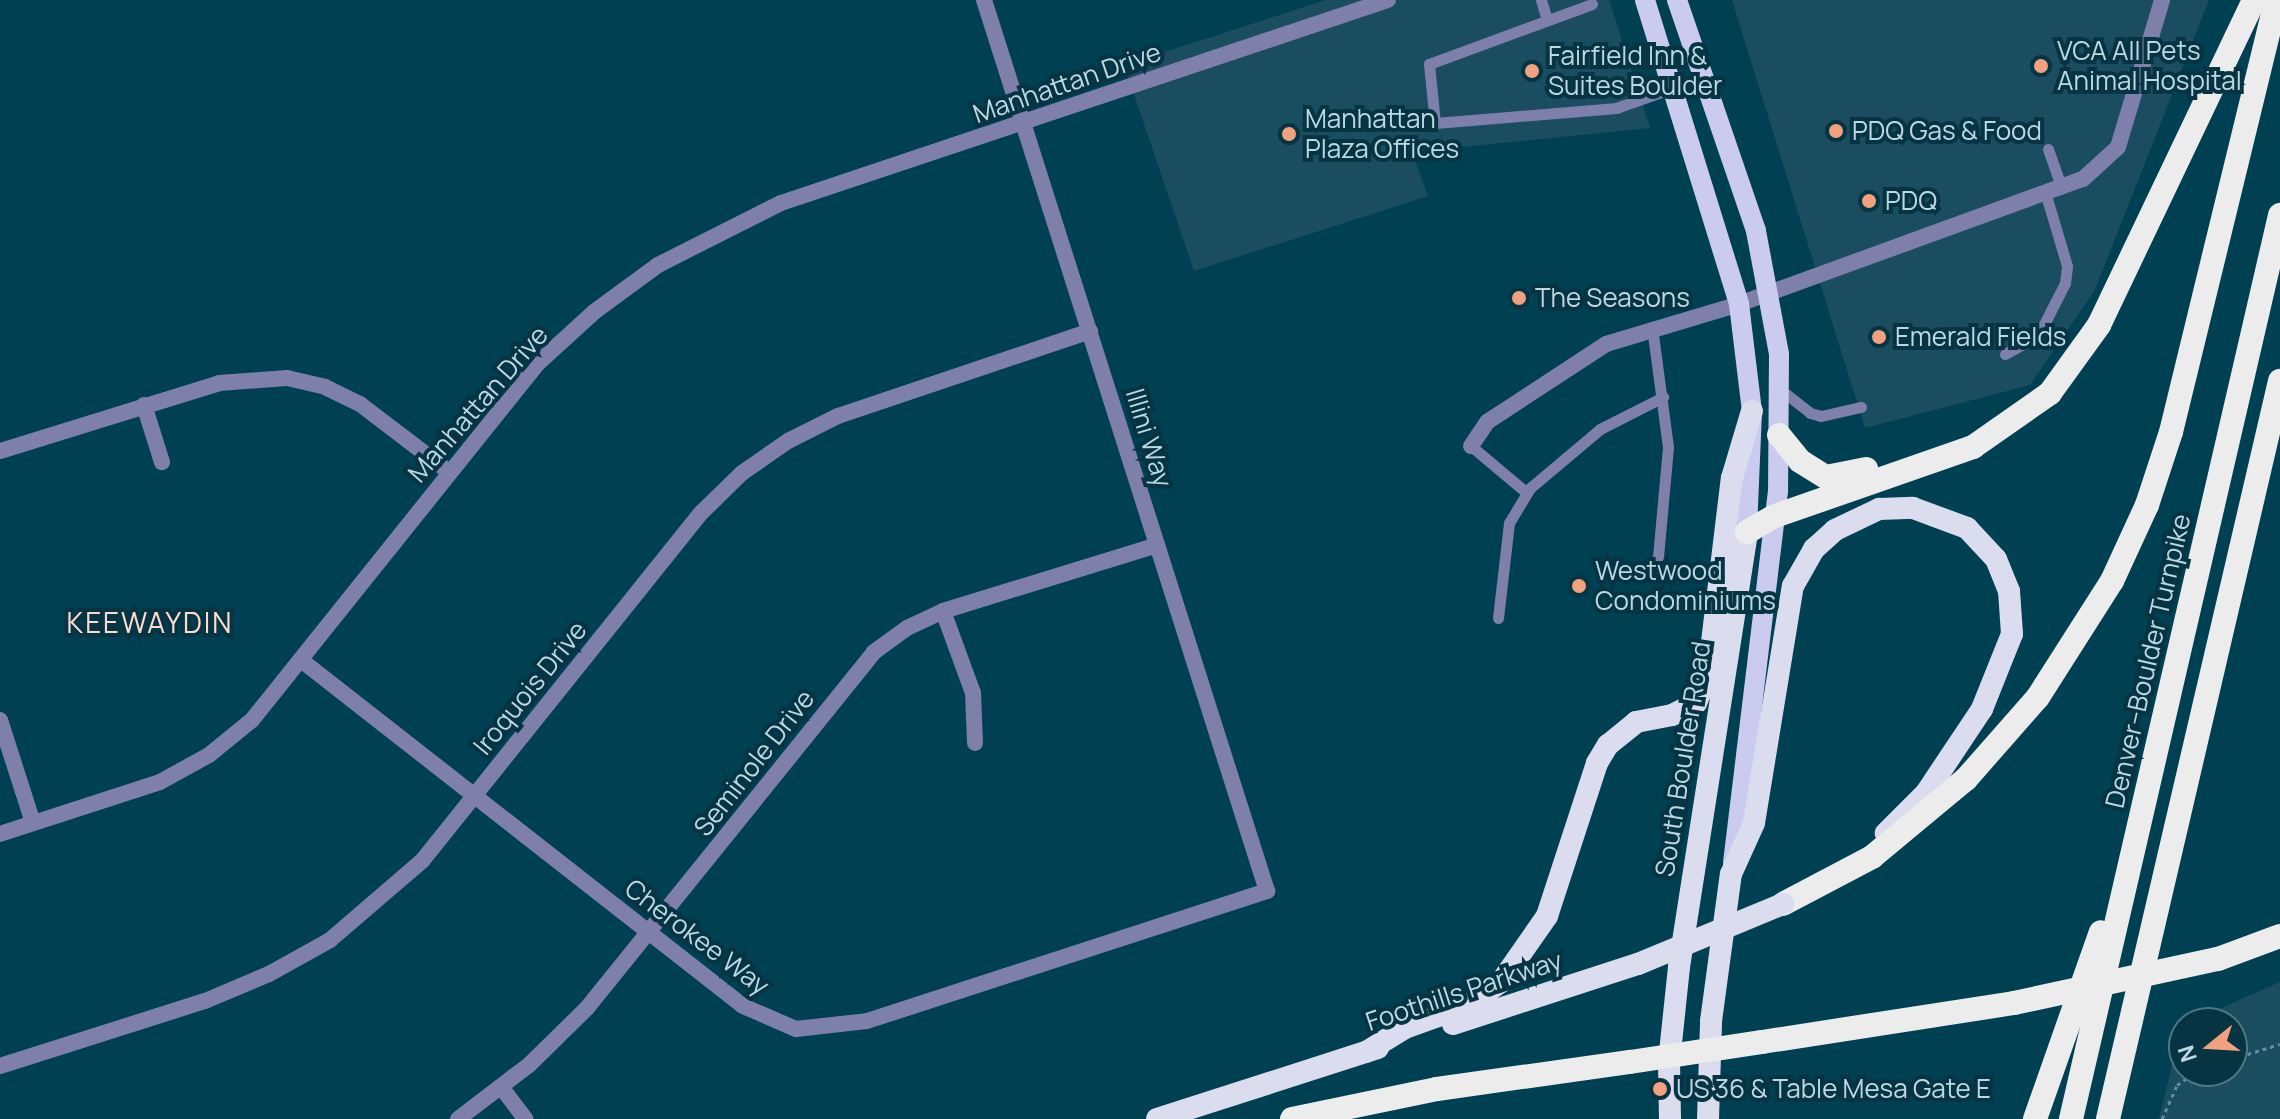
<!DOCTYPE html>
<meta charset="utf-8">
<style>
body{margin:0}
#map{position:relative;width:2280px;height:1119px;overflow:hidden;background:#004053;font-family:Manrope,sans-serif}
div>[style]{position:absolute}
.built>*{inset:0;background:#1a4d5f}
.path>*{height:3px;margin-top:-1.5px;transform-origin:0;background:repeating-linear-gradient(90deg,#608e9d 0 4px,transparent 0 8px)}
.service>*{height:11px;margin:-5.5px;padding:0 5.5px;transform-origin:5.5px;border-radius:5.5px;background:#7f7fab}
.minor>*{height:16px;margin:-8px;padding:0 8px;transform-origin:8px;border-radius:8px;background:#7f7fab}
.primary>*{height:20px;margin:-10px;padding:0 10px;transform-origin:10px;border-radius:10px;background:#cacbef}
.trunk>*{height:22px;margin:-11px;padding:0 11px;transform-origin:11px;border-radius:11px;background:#dbdcee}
.motorway>*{height:24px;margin:-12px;padding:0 12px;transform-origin:12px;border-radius:12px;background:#ececec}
.trunk-bridge>*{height:22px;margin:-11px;padding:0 11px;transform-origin:11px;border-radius:11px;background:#dbdcee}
.motorway-bridge>*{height:24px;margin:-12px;padding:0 12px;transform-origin:12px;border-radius:12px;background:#ececec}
.dots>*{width:22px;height:22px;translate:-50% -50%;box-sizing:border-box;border:4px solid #063443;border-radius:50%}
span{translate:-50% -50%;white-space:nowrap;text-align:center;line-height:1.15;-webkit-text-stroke:8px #063443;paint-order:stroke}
.poi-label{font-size:26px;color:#bcd8e3}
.left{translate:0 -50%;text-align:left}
.street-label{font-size:26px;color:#bcd8e3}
.neighbourhood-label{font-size:28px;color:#fbdcce;letter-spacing:2px}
.north{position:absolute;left:2168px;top:1007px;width:80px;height:80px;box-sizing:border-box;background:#063443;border:2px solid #4f7683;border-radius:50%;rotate:252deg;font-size:22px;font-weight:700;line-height:32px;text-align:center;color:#bcd8e3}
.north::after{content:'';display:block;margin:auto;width:28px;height:36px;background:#f1a17d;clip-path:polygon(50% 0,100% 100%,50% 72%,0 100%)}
</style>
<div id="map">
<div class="built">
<i style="clip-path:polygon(1326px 0,1609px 0,1650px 128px,1412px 152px,1428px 196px,1194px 271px,1124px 65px)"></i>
<i style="clip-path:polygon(1732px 0,2209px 0,2095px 290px,2030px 385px,1865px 428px)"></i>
<i style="clip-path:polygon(2280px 982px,2280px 1119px,2159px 1119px,2182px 1025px,2184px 1071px,2232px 1071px,2232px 1023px,2187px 1023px)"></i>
</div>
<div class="path">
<i style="left:2232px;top:1059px;width:50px;rotate:-17.4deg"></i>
<i style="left:2162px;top:1119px;width:37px;rotate:-66deg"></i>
<i style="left:2177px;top:1085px;width:24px;rotate:-35deg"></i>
</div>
<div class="service">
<i style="left:1541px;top:0;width:21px;rotate:73deg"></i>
<i style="left:1592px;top:4px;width:174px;rotate:159.8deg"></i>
<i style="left:1429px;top:64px;width:59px;rotate:84.2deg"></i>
<i style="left:1435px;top:123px;width:182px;rotate:-4.7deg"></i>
<i style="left:1616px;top:108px;width:60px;rotate:-19.3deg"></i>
<i style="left:2048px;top:149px;width:42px;rotate:70.7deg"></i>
<i style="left:1652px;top:327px;width:121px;rotate:82.4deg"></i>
<i style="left:1668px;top:447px;width:110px;rotate:95.2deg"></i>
<i style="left:2005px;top:354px;width:38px;rotate:-29deg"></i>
<i style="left:2038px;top:336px;width:59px;rotate:-63deg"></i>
<i style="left:2065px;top:283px;width:17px;rotate:-83deg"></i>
<i style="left:2067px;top:266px;width:74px;rotate:-106.5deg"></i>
<i style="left:1781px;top:390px;width:37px;rotate:38deg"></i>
<i style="left:1810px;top:413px;width:11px;rotate:15deg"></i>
<i style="left:1821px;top:416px;width:41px;rotate:-12.7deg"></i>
<i style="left:1471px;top:446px;width:73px;rotate:40deg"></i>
<i style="left:1498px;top:618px;width:96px;rotate:-83.4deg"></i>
<i style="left:1509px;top:523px;width:41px;rotate:-59deg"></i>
<i style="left:1530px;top:488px;width:92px;rotate:-40.1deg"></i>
<i style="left:1600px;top:429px;width:71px;rotate:-26.9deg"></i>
</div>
<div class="minor">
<i style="left:144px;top:405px;width:60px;rotate:72.5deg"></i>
<i style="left:1471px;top:446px;width:29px;rotate:-56deg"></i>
<i style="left:1487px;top:422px;width:142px;rotate:-33.2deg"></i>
<i style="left:1606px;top:344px;width:139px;rotate:-16.7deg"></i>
<i style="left:1739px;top:304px;width:366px;rotate:-20deg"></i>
<i style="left:2083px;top:179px;width:47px;rotate:-42.4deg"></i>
<i style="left:2118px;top:147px;width:153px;rotate:-73.3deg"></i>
<i style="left:0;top:451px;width:229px;rotate:-17.2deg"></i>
<i style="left:219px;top:383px;width:68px;rotate:-4.2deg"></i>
<i style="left:287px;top:378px;width:39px;rotate:13deg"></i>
<i style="left:325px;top:387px;width:39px;rotate:26deg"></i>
<i style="left:360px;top:404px;width:111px;rotate:37.3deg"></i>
<i style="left:943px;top:611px;width:87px;rotate:69.9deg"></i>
<i style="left:973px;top:693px;width:50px;rotate:87.7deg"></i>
<i style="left:301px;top:660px;width:561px;rotate:38.05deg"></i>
<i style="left:743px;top:1006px;width:58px;rotate:23.5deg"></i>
<i style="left:796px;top:1029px;width:71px;rotate:-6.4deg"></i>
<i style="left:867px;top:1021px;width:421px;rotate:-18deg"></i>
<i style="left:1267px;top:891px;width:935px;rotate:-107.62deg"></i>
<i style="left:0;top:720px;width:108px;rotate:72.2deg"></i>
<i style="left:0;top:834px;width:168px;rotate:-18deg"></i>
<i style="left:160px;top:782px;width:56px;rotate:-28.9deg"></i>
<i style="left:209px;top:755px;width:55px;rotate:-39.1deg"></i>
<i style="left:252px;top:720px;width:455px;rotate:-51.3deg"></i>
<i style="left:536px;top:365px;width:79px;rotate:-42.4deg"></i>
<i style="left:594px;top:312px;width:79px;rotate:-36.3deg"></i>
<i style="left:658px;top:265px;width:138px;rotate:-26.8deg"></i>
<i style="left:781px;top:203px;width:640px;rotate:-18.49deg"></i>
<i style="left:0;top:1066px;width:215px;rotate:-17.6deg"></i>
<i style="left:205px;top:1001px;width:69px;rotate:-22.9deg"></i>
<i style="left:269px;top:974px;width:70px;rotate:-29.1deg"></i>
<i style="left:330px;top:940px;width:121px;rotate:-40.7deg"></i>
<i style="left:422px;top:861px;width:447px;rotate:-51.3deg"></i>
<i style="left:702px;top:512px;width:56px;rotate:-44.3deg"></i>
<i style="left:742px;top:473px;width:56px;rotate:-34.8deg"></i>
<i style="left:788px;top:441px;width:56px;rotate:-26.6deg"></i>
<i style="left:838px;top:416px;width:266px;rotate:-18.6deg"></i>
<i style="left:502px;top:1088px;width:39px;rotate:53deg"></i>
<i style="left:458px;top:1119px;width:89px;rotate:-37.3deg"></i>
<i style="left:529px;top:1065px;width:81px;rotate:-44.5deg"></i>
<i style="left:587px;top:1008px;width:457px;rotate:-51.1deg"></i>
<i style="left:874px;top:652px;width:41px;rotate:-36deg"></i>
<i style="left:907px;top:628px;width:40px;rotate:-25deg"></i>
<i style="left:943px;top:611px;width:224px;rotate:-17.1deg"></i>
</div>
<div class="primary">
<i style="left:1645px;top:0;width:318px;rotate:72.8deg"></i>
<i style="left:1739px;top:304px;width:108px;rotate:83.1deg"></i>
<i style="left:1752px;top:411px;width:121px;rotate:92.4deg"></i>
<i style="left:1677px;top:0;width:244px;rotate:71.1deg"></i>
<i style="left:1756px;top:231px;width:125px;rotate:79.4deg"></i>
<i style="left:1779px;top:354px;width:137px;rotate:90.4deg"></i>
<i style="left:1778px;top:491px;width:374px;rotate:96.9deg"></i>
</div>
<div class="trunk">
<i style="left:1453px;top:1024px;width:194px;rotate:-18deg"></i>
<i style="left:1366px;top:1052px;width:46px;rotate:-31.6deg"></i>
<i style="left:1405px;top:1028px;width:68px;rotate:-19.8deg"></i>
<i style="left:1469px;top:1005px;width:39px;rotate:-36deg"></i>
<i style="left:1501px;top:982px;width:80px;rotate:-55.1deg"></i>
<i style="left:1547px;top:916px;width:161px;rotate:-71.9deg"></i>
<i style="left:1597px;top:763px;width:21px;rotate:-59deg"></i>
<i style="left:1608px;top:745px;width:36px;rotate:-39deg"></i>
<i style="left:1636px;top:722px;width:37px;rotate:-11deg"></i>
<i style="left:1672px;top:715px;width:27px;rotate:-27deg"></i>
<i style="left:1696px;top:703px;width:30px;rotate:-67deg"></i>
<i style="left:1708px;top:675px;width:198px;rotate:-83.1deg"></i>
<i style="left:1732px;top:478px;width:70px;rotate:-73.4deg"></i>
<i style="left:1157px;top:1119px;width:232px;rotate:-17.8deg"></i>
<i style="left:1670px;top:1119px;width:57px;rotate:-91deg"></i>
<i style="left:1669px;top:1062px;width:96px;rotate:-84deg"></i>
<i style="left:1679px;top:967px;width:440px;rotate:-81.1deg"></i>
<i style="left:1708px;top:1119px;width:98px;rotate:-88.2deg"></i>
<i style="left:1711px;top:1021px;width:148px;rotate:-82.3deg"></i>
<i style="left:1731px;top:874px;width:56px;rotate:-65.7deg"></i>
<i style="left:1754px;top:823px;width:240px;rotate:-80.7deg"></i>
<i style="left:1793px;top:586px;width:43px;rotate:-60.4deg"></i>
<i style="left:1814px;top:549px;width:28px;rotate:-42deg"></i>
<i style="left:1835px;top:530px;width:49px;rotate:-25.5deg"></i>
<i style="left:1879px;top:509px;width:34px;rotate:-2deg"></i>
<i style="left:1913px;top:508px;width:58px;rotate:20.3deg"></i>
<i style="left:1967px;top:528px;width:42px;rotate:46.9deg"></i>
<i style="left:1996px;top:559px;width:35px;rotate:68deg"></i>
<i style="left:2009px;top:591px;width:43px;rotate:86deg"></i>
<i style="left:2012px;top:634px;width:81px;rotate:111.8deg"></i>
<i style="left:1982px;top:709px;width:101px;rotate:123.7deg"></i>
<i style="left:1926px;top:793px;width:57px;rotate:135deg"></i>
</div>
<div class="motorway">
<i style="left:1779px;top:435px;width:33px;rotate:51deg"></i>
<i style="left:1800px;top:461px;width:31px;rotate:32deg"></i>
<i style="left:1826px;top:477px;width:41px;rotate:-11.3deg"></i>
<i style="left:1747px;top:532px;width:32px;rotate:-30deg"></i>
<i style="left:1775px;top:516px;width:210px;rotate:-19.2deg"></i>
<i style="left:1973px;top:447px;width:94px;rotate:-35deg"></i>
<i style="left:2050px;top:393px;width:84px;rotate:-54.2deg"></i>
<i style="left:2099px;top:325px;width:360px;rotate:-64.5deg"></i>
<i style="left:1783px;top:904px;width:101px;rotate:-27.8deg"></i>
<i style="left:1872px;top:857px;width:122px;rotate:-39.7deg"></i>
<i style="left:1966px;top:779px;width:109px;rotate:-48.7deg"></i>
<i style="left:2038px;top:697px;width:138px;rotate:-57.5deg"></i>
<i style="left:2112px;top:581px;width:84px;rotate:-65.3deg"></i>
<i style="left:2147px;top:505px;width:77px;rotate:-71.8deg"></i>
<i style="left:2171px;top:432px;width:445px;rotate:-76.3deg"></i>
<i style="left:2218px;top:959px;width:66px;rotate:-20.4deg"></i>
<i style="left:1762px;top:1042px;width:255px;rotate:-8.8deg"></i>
<i style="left:1292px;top:1119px;width:148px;rotate:-11.7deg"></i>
<i style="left:1437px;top:1089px;width:195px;rotate:-8deg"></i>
<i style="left:2035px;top:1119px;width:198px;rotate:-70.6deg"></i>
<i style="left:2071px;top:1119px;width:928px;rotate:-76.98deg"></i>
<i style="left:2108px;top:1119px;width:758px;rotate:-76.88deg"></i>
</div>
<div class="trunk-bridge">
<i style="left:1638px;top:964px;width:157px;rotate:-22.5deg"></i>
</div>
<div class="motorway-bridge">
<i style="left:2014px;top:1003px;width:209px;rotate:-12.2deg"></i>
<i style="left:1630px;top:1062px;width:134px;rotate:-8.6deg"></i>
</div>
<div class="dots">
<i style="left:2041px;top:66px;background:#f1a17d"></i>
<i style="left:1532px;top:71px;background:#f1a17d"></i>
<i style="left:1836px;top:131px;background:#f1a17d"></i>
<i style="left:1289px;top:134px;background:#f1a17d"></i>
<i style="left:1869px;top:201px;background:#f1a17d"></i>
<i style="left:1519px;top:298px;background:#f1a17d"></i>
<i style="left:1879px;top:337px;background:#f1a17d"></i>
<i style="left:1579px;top:586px;background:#f1a17d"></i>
<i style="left:1660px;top:1089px;background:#f1a17d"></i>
</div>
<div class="poi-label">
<span class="left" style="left:2057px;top:66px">VCA All Pets<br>Animal Hospital</span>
<span class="left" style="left:1548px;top:71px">Fairfield Inn &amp;<br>Suites Boulder</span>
<span class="left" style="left:1305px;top:134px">Manhattan<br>Plaza Offices</span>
<span class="left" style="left:1852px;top:131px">PDQ Gas &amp; Food</span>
<span class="left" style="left:1885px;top:201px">PDQ</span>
<span class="left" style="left:1535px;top:298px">The Seasons</span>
<span class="left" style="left:1895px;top:337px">Emerald Fields</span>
<span class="left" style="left:1595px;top:586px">Westwood<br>Condominiums</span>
<span class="left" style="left:1676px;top:1089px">US 36 &amp; Table Mesa Gate E</span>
</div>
<div class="street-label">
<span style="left:1067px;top:83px;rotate:-19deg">Manhattan Drive</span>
<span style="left:478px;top:404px;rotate:-49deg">Manhattan Drive</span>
<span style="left:1149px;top:438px;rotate:73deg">Illini Way</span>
<span style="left:2148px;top:661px;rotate:-77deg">Denver–Boulder Turnpike</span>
<span style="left:530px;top:688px;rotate:-51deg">Iroquois Drive</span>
<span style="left:1683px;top:759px;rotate:-81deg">South Boulder Road</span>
<span style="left:754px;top:763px;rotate:-52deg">Seminole Drive</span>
<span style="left:697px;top:937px;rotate:37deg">Cherokee Way</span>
<span style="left:1464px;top:991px;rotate:-18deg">Foothills Parkway</span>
</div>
<div class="neighbourhood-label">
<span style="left:150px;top:622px">KEEWAYDIN</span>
</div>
<div class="north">N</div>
</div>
